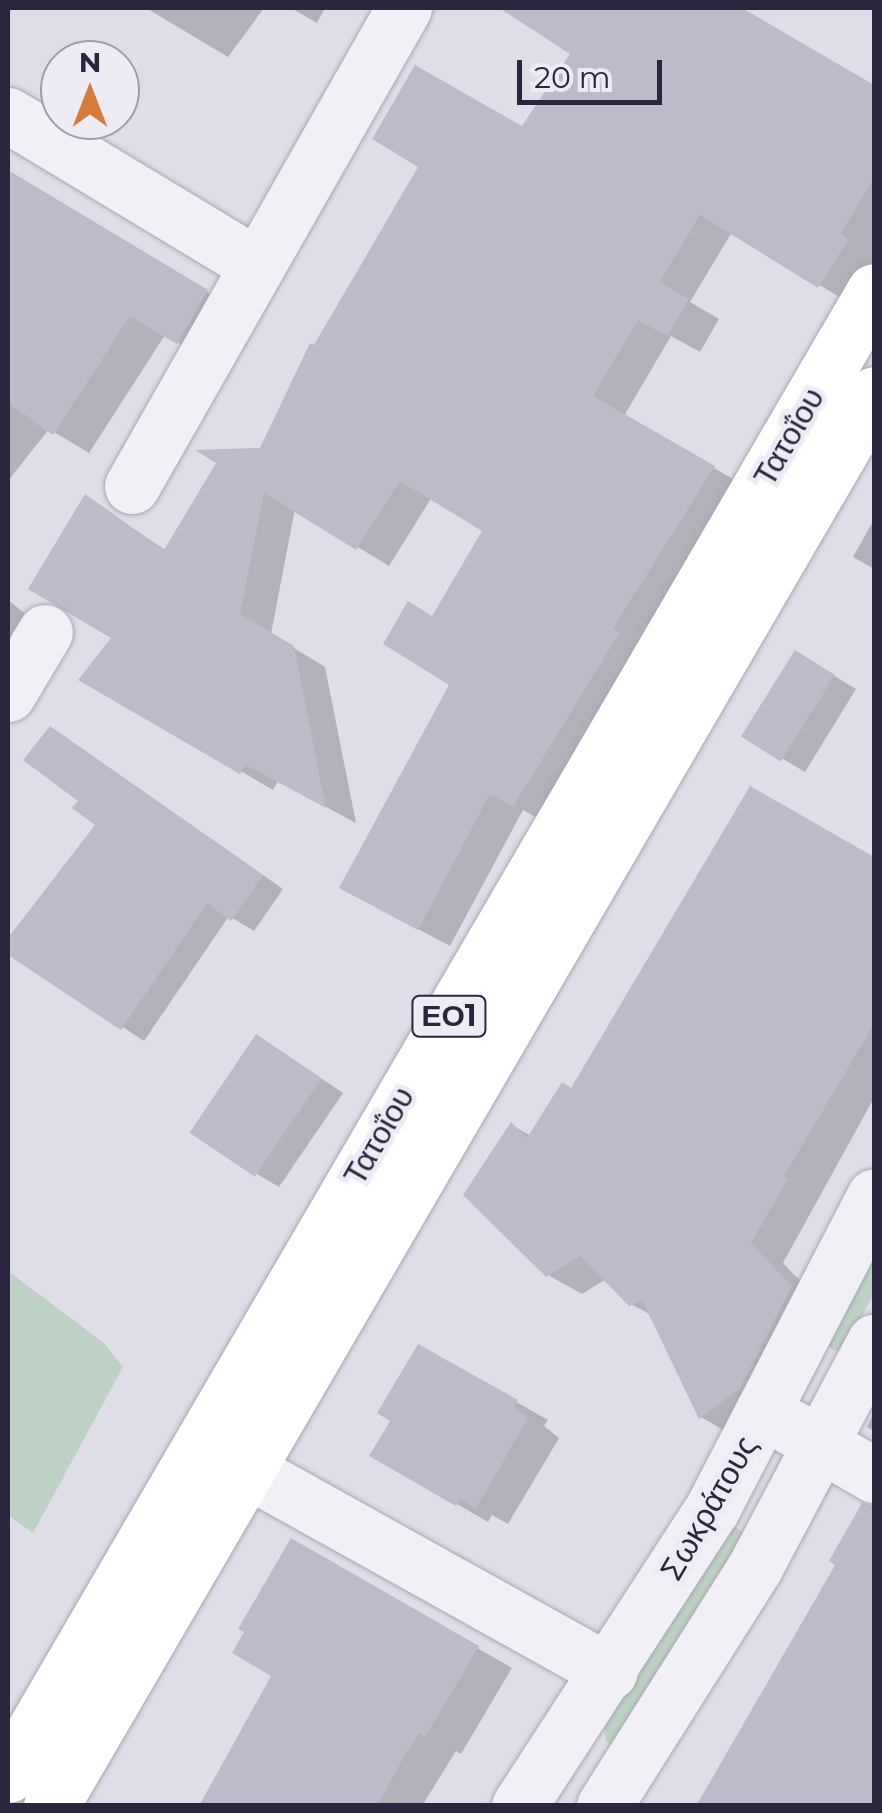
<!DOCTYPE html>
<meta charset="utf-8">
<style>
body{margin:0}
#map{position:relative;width:882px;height:1813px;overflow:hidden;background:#dfdde7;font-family:Montserrat,sans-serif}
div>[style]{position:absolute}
.green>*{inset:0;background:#bdd2c4}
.shadow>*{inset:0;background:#0003}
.building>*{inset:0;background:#bdbaca;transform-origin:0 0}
.roads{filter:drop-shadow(0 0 2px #a9a6b4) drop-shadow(0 0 2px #a9a6b4)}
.minor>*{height:55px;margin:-27.5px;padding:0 27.5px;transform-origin:27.5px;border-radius:27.5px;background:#f1f0f6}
.major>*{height:55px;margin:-27.5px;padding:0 27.5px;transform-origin:27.5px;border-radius:27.5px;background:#fff}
span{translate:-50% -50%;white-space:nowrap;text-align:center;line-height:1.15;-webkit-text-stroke:10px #edecf5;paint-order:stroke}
.shield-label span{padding:2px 8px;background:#edecf5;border:2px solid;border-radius:8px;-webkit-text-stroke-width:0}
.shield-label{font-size:30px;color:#2b263e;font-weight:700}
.street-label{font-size:32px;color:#2b263e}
.frame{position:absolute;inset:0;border:10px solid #2b263e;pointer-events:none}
.north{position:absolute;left:40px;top:40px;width:100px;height:100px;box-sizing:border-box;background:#edecf5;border:2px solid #9f9dac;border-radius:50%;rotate:0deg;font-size:28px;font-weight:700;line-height:40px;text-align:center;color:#2b263e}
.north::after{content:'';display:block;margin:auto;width:35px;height:45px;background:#d37c3b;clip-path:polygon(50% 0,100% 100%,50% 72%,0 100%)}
.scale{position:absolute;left:517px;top:60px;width:145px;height:45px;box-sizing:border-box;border:5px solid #2b263e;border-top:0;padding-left:12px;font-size:30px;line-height:35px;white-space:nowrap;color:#2b263e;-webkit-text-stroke:8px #edecf5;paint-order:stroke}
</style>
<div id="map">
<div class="green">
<i style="clip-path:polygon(874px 1240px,874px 1293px,846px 1347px,835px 1351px,826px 1344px)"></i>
<i style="clip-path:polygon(8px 1271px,104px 1343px,123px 1367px,33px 1533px,8px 1515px)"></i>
<i style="clip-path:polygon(735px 1526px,747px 1536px,613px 1745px,606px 1742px,604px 1726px,724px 1532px)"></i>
</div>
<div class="shadow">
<i style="clip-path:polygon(146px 8px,264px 8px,228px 57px)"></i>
<i style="clip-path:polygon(291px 8px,325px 8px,317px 23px)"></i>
<i style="clip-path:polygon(504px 8px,737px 8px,874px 88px,874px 266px,851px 304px,732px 232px,690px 302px,719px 319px,700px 352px,671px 336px,624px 416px,745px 486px,546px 823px,523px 810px,450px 946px,373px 905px,452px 684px,434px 619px,485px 530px,432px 497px,389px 566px,295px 509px,271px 634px,325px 667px,356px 823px,278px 781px,273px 790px,82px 679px,115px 637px,85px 497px,167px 551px,261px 451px,315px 349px,522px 130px,573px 53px)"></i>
<i style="clip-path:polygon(8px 175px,241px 312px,212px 362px,165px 335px,89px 453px,49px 429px,8px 481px)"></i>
<i style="clip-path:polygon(872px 523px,874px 524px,874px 569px,853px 557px)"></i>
<i style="clip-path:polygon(8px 600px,42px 627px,8px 680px)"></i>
<i style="clip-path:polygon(818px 666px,856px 689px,805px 772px,744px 736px)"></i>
<i style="clip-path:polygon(72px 742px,283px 889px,254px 931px,229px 916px,144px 1041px,8px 952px,8px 943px,98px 825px,81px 801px)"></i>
<i style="clip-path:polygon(751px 789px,874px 860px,874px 1098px,783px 1263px,825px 1307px,734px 1436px,701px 1417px,653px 1316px,631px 1304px,606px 1279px,582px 1294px,548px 1275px,512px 1125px,531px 1136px,572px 1090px)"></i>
<i style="clip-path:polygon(279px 1050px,343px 1093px,279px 1187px,257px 1174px)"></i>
<i style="clip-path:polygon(419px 1347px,548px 1420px,544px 1426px,559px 1438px,508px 1524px,492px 1515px,488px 1522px,373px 1455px,393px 1420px)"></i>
<i style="clip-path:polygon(874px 1412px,874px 1431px,867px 1427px)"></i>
<i style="clip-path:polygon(855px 1522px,874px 1533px,874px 1806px,702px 1806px,838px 1564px)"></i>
<i style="clip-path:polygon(291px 1541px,512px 1668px,461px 1754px,456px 1751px,422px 1806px,201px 1806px,274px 1675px)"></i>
</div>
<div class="building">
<i style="clip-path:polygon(499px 8px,742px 8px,874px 85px,874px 178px,841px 234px,849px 239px,818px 288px,700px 215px,660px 282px,689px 299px,668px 336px,638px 320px,593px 396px,715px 466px,613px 628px,620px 632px,513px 807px,490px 794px,418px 930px,339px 888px,449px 685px,383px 644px,408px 601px,432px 616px,482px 531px,400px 481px,356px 550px,264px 493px,240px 614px,294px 646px,326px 808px,246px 765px,240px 774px,78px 680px,111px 638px,28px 589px,85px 494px,164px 550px,216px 463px,195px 450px,260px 448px,310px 343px,314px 345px,418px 167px,372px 139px,415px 65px,522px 126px,570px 54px)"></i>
<i style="clip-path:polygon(8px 170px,208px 290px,177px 344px,130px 316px,53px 435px,8px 403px)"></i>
<i style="left:795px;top:650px;width:47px;height:102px;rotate:32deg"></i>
<i style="clip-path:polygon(50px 726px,263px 875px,231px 921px,207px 903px,121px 1030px,8px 955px,8px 938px,95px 825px,72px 808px,78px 801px,23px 760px)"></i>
<i style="clip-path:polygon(750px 786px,874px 857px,874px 1024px,784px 1176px,788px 1179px,751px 1243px,792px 1286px,740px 1388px,699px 1419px,642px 1300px,629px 1306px,580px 1256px,546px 1277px,463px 1195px,511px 1122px,527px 1138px,562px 1082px,571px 1088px)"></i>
<i style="left:256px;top:1034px;width:79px;height:119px;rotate:34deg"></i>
<i style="clip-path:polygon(418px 1344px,518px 1400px,514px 1407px,528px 1418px,476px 1509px,460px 1499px,456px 1506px,369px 1456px,390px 1421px,377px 1413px)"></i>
<i style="clip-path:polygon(862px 1503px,874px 1506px,874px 1806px,696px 1806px,819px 1593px,835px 1565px,829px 1561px)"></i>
<i style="clip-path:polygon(291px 1538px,479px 1646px,426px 1736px,420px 1733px,406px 1753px,377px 1806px,199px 1806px,271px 1676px,232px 1653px,244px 1632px,238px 1629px)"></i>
</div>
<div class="roads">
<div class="minor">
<i style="left:8px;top:115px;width:288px;rotate:31.1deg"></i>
<i style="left:132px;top:486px;width:550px;rotate:-60.36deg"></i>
<i style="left:8px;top:694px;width:72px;rotate:-59.2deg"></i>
<i style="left:789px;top:1426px;width:98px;rotate:30deg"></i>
<i style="left:247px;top:1470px;width:415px;rotate:29.1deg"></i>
<i style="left:519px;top:1806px;width:354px;rotate:-57deg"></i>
<i style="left:712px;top:1509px;width:352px;rotate:-62.6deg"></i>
<i style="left:604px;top:1806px;width:283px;rotate:-57.7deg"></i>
<i style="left:755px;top:1567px;width:255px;rotate:-62.1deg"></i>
</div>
<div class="major">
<i style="left:8px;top:1775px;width:1718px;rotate:-59.73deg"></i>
<i style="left:51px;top:1806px;width:1634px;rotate:-59.76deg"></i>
</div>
</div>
<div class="shield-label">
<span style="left:449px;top:1016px">ΕΟ1</span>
</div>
<div class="street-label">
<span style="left:789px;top:437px;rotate:-60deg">Τατοΐου</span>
<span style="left:379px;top:1136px;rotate:-60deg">Τατοΐου</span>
<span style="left:709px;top:1508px;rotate:-60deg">Σωκράτους</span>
</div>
<div class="frame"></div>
<div class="north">N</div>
<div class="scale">20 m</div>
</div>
